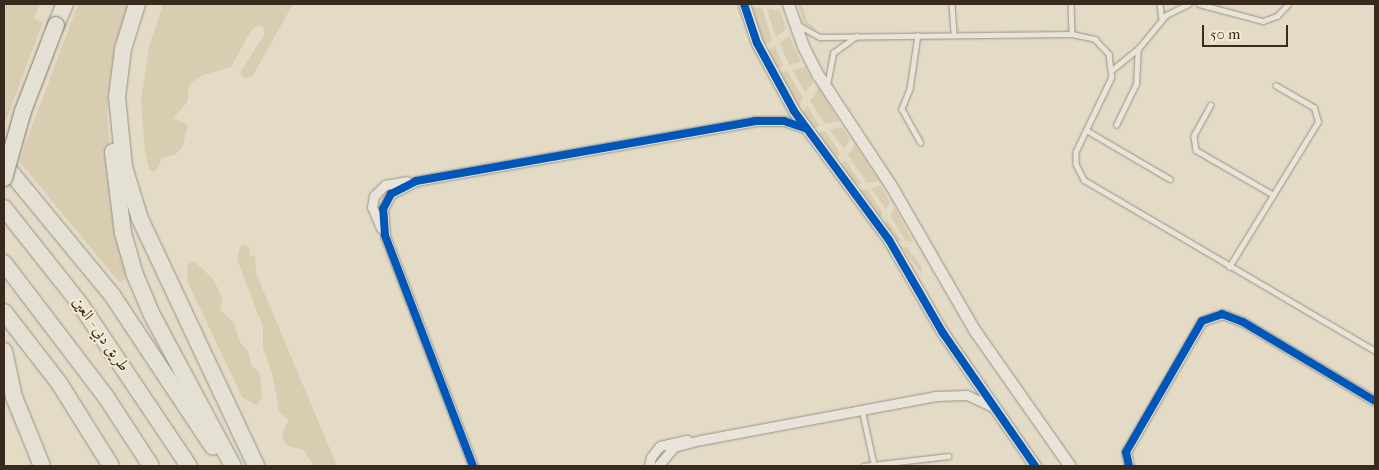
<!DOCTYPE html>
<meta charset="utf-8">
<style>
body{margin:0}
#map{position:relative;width:1379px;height:470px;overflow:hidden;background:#e3dbc6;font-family:"IM FELL French Canon",Amiri,serif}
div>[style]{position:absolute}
.green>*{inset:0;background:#d9cdb1}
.roads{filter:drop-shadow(0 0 1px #989285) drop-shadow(0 0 1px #989285)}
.service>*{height:4.5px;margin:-2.25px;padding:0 2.25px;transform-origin:2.25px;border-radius:2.25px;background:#e9e4da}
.minor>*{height:9px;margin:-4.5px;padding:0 4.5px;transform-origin:4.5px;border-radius:4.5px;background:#e9e4da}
.tertiary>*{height:11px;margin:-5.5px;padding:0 5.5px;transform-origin:5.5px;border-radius:5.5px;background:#e9e4da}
.motorway>*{height:16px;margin:-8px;padding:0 8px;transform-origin:8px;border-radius:8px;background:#e5e0d4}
.bridges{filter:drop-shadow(0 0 1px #807a6e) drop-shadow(0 0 1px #807a6e)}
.motorway-bridge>*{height:16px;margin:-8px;padding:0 8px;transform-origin:8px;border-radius:8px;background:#e5e0d4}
.cycleway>*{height:8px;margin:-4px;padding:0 4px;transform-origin:4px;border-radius:4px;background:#0057b8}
span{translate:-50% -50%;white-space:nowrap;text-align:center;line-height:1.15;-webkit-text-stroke:4px #f5ebd2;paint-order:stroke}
.street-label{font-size:16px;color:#382a1d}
.frame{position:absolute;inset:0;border:5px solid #382a1d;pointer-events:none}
.scale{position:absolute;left:1202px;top:25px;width:86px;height:22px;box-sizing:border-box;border:2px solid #382a1d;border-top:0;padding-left:6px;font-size:15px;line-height:18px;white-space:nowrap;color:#382a1d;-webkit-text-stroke:4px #f5ebd2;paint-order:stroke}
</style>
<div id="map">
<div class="green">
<i style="clip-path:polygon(4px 4px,40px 4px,34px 18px,43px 22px,4px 126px)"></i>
<i style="clip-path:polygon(78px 4px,130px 4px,119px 34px,111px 73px,107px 113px,116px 227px,126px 278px,119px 282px,19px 161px)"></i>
<i style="clip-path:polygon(163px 4px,293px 4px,252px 77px,245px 79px,240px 73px,264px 35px,264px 28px,259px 25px,252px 29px,231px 67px,203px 75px,192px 82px,188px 88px,188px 101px,173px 118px,188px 125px,182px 148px,174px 155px,162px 158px,158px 168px,153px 172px,149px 170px,145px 151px,141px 101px,149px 47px)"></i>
<i style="clip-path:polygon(798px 4px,802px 4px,807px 21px,818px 32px,804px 23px)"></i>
<i style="clip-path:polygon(750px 7px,762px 8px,772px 40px,764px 46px)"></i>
<i style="clip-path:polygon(767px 9px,780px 10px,786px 29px,776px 37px)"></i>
<i style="clip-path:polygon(789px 36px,801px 62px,789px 65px,780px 43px)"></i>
<i style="clip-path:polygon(775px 46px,783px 66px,773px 68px,766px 53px)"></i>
<i style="clip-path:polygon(805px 67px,813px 82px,806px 93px,792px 70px)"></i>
<i style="clip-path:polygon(787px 71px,803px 98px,798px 108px,777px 73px)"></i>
<i style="clip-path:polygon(819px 88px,839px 121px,825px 124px,810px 101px)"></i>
<i style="clip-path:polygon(807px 106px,820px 126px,811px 129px,802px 114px)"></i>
<i style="clip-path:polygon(842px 127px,850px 139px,844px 148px,830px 130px)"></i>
<i style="clip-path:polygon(825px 131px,840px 153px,834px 162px,815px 134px)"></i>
<i style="clip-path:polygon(855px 144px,879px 181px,867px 183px,848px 155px)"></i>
<i style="clip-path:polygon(845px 160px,862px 184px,853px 185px,839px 168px)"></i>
<i style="clip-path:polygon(881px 186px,890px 202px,886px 209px,871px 188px)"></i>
<i style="clip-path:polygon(867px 189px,883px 213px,879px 219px,858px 191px)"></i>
<i style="clip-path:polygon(895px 208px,913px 242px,906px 241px,890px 216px)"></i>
<i style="clip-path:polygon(887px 220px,902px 241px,896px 241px,884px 224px)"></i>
<i style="clip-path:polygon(244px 244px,250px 248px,249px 255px,255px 256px,256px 273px,337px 466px,314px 466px,303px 449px,290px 447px,284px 442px,282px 433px,289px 420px,279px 411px,273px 377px,263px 348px,263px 327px,237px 259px,240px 247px)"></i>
<i style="clip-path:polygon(907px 247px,922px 268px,921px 273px,902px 248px)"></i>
<i style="clip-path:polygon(194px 261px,213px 279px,223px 299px,220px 310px,234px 323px,240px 342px,248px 351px,251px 364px,260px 373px,262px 398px,256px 405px,242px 397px,188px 283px,187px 265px)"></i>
</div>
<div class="roads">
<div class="service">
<i style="left:952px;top:4px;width:31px;rotate:86deg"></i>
<i style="left:1071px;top:4px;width:30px;rotate:88deg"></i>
<i style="left:1160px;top:4px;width:16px;rotate:83deg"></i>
<i style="left:1199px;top:4px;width:66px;rotate:14.9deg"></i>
<i style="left:1263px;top:21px;width:15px;rotate:-20deg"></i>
<i style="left:1277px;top:16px;width:16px;rotate:-47deg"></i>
<i style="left:800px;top:26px;width:23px;rotate:29deg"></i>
<i style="left:820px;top:37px;width:252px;rotate:-0.7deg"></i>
<i style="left:1072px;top:34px;width:24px;rotate:12deg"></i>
<i style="left:1095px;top:39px;width:21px;rotate:47deg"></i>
<i style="left:1109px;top:54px;width:23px;rotate:83deg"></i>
<i style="left:1112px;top:77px;width:83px;rotate:115.6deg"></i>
<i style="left:1076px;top:152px;width:12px;rotate:90deg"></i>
<i style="left:1076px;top:164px;width:18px;rotate:63deg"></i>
<i style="left:1084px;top:180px;width:338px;rotate:30.4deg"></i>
<i style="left:918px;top:35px;width:55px;rotate:98.4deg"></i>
<i style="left:910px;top:89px;width:22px;rotate:112deg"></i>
<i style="left:902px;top:109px;width:38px;rotate:61deg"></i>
<i style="left:1113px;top:69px;width:32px;rotate:-39deg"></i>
<i style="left:1138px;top:49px;width:44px;rotate:-50.5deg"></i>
<i style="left:1166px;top:15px;width:25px;rotate:-26deg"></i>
<i style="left:827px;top:85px;width:33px;rotate:-79deg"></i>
<i style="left:833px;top:53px;width:29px;rotate:-36deg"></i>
<i style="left:1211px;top:105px;width:35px;rotate:119deg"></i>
<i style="left:1194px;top:136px;width:14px;rotate:82deg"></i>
<i style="left:1196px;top:150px;width:88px;rotate:30.1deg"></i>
<i style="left:1116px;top:125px;width:46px;rotate:-64deg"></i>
<i style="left:1136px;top:84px;width:35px;rotate:-87deg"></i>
<i style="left:1086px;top:130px;width:97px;rotate:30.3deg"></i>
<i style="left:1229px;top:267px;width:170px;rotate:-58.5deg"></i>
<i style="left:1318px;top:122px;width:15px;rotate:-106deg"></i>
<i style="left:1314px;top:108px;width:44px;rotate:-149.9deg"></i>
<i style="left:862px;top:409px;width:56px;rotate:77.7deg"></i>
<i style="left:863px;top:466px;width:86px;rotate:-6.7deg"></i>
</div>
<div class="minor">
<i style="left:381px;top:228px;width:23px;rotate:-113deg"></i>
<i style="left:372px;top:207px;width:11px;rotate:-80deg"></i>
<i style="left:374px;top:196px;width:16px;rotate:-45deg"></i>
<i style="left:385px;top:185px;width:22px;rotate:-10deg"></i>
<i style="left:473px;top:466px;width:247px;rotate:-110.9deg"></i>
<i style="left:385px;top:235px;width:26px;rotate:-94deg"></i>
<i style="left:383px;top:209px;width:17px;rotate:-62deg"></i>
<i style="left:391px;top:194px;width:28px;rotate:-27deg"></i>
<i style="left:416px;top:181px;width:344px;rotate:-10deg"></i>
<i style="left:755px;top:121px;width:29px"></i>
<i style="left:784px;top:121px;width:24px;rotate:19deg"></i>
<i style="left:649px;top:466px;width:9px;rotate:-77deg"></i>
<i style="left:651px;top:457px;width:14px;rotate:-51deg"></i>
<i style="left:660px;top:446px;width:28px;rotate:-13deg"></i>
<i style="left:658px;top:466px;width:25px;rotate:-50deg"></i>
<i style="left:674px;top:447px;width:28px;rotate:-15deg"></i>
<i style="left:701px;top:440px;width:238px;rotate:-10.6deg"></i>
<i style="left:935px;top:396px;width:32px;rotate:-2deg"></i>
<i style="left:967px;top:395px;width:29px;rotate:25deg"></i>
<i style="left:1129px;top:466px;width:14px;rotate:-102deg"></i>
<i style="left:1126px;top:452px;width:151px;rotate:-59.9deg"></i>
<i style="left:1202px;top:321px;width:21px;rotate:-19deg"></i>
<i style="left:1222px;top:314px;width:22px;rotate:21deg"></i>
<i style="left:1243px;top:322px;width:154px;rotate:30.9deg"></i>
</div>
<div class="tertiary">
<i style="left:744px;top:4px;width:41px;rotate:71.6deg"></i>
<i style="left:757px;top:43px;width:77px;rotate:61.4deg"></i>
<i style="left:794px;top:111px;width:160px;rotate:53.6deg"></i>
<i style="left:889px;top:240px;width:108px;rotate:59.9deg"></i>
<i style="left:943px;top:333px;width:162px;rotate:55.3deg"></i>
<i style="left:788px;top:4px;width:45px;rotate:70.3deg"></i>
<i style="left:803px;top:46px;width:33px;rotate:63deg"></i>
<i style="left:818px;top:75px;width:131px;rotate:56.6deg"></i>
<i style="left:890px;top:184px;width:170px;rotate:60deg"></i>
<i style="left:975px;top:331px;width:165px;rotate:54.9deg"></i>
</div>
<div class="motorway">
<i style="left:137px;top:4px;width:47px;rotate:107.3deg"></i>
<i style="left:123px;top:49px;width:48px;rotate:97.1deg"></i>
<i style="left:117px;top:97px;width:70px;rotate:84.3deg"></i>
<i style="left:124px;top:167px;width:54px;rotate:72.9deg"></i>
<i style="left:140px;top:219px;width:273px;rotate:64.8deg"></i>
<i style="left:56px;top:25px;width:23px;rotate:-67deg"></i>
<i style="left:113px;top:152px;width:82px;rotate:83deg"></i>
<i style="left:123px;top:233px;width:44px;rotate:74.1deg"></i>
<i style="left:135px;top:275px;width:43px;rotate:67deg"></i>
<i style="left:152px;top:315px;width:171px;rotate:61.8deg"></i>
<i style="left:4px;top:164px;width:170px;rotate:50.5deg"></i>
<i style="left:112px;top:295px;width:182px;rotate:56.4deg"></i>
<i style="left:4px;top:208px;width:122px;rotate:51.6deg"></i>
<i style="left:80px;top:304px;width:195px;rotate:56.1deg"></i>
<i style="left:4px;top:263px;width:168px;rotate:52.7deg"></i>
<i style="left:106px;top:397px;width:82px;rotate:56.9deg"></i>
<i style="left:4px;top:312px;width:90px;rotate:52.2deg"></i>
<i style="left:59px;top:383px;width:98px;rotate:57.9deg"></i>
<i style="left:4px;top:351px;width:47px;rotate:77.7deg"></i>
<i style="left:14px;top:397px;width:74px;rotate:67.9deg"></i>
</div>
</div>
<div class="bridges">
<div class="motorway-bridge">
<i style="left:4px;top:178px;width:70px;rotate:-74.2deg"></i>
<i style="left:23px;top:111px;width:92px;rotate:-69deg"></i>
</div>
</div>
<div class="cycleway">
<i style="left:744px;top:4px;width:41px;rotate:71.6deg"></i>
<i style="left:757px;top:43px;width:77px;rotate:61.4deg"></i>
<i style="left:794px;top:111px;width:160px;rotate:53.6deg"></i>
<i style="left:889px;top:240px;width:108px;rotate:59.9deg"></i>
<i style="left:943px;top:333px;width:162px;rotate:55.3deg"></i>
<i style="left:473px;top:466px;width:247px;rotate:-110.9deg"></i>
<i style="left:385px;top:235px;width:26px;rotate:-94deg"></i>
<i style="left:383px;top:209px;width:17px;rotate:-62deg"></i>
<i style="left:391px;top:194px;width:28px;rotate:-27deg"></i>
<i style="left:416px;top:181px;width:344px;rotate:-10deg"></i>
<i style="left:755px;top:121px;width:29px"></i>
<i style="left:784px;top:121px;width:24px;rotate:19deg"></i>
<i style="left:1129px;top:466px;width:14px;rotate:-102deg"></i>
<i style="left:1126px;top:452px;width:151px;rotate:-59.9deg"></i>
<i style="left:1202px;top:321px;width:21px;rotate:-19deg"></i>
<i style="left:1222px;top:314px;width:22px;rotate:21deg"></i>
<i style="left:1243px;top:322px;width:154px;rotate:30.9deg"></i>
</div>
<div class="street-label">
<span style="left:101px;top:334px;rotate:55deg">طريق دبي - العين</span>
</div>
<div class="frame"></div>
<div class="scale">50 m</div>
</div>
